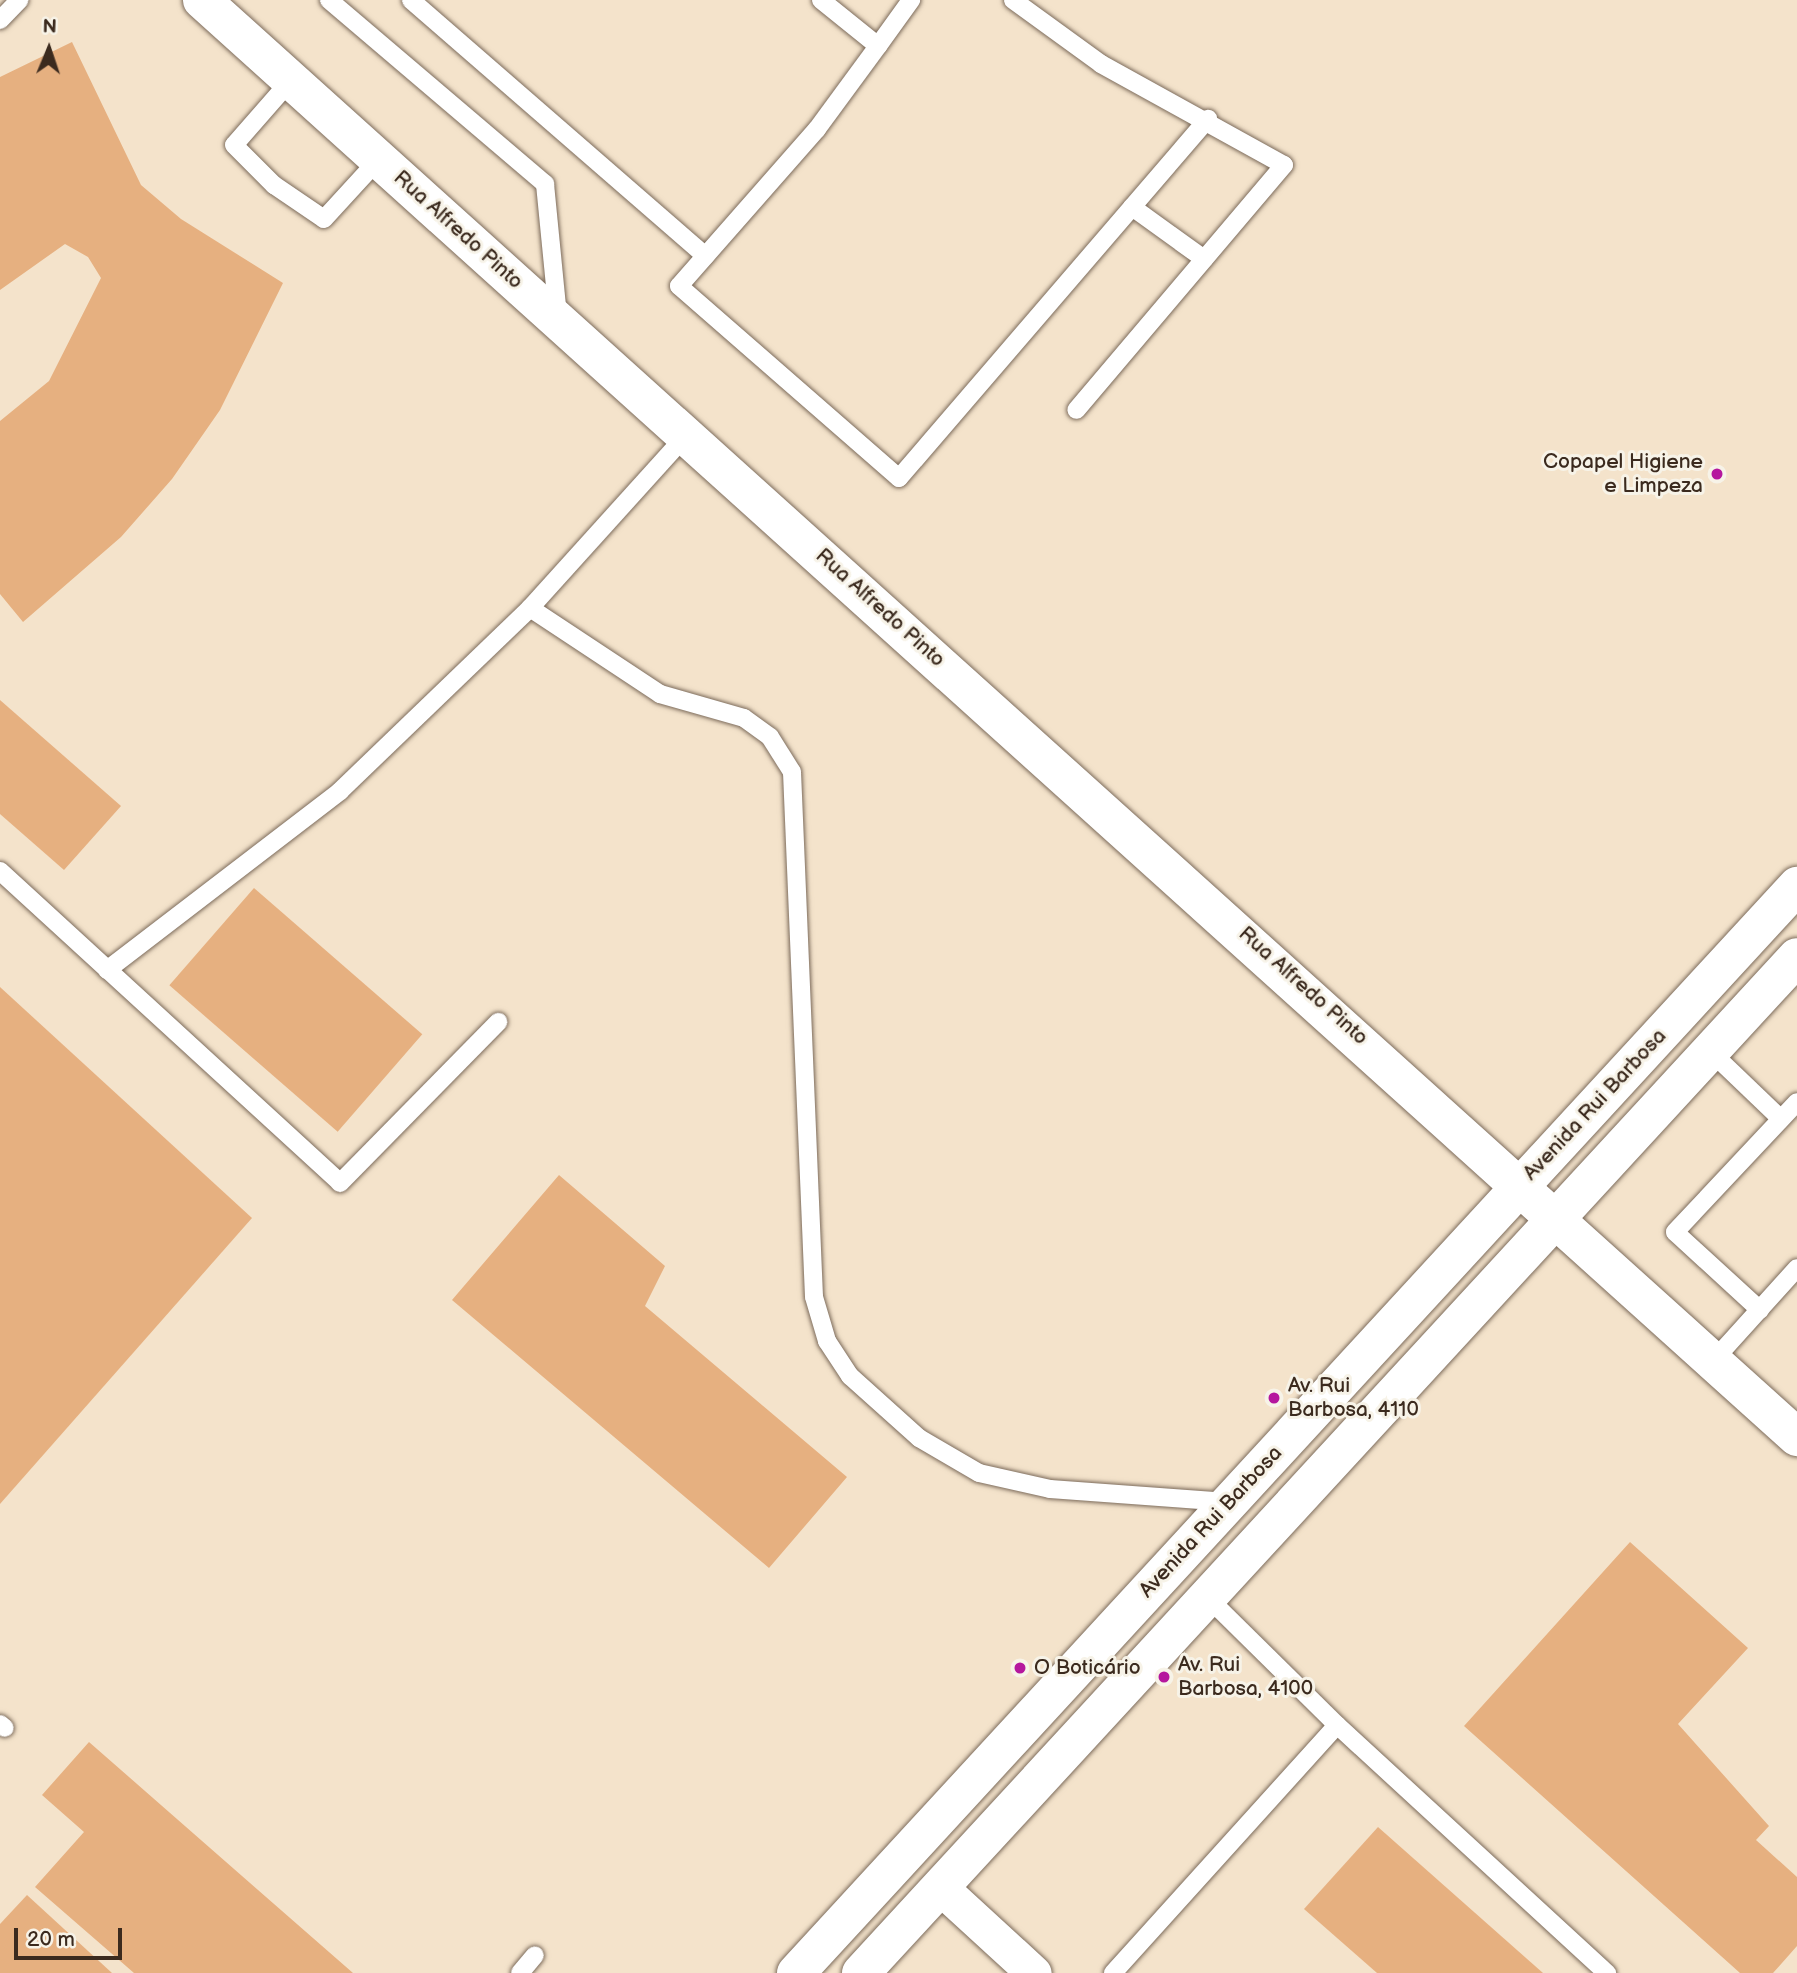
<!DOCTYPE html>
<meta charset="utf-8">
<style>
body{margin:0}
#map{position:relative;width:1797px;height:1973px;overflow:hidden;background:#f4e3cb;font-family:"Balsamiq Sans",sans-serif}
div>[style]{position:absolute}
.building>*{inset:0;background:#e6b080;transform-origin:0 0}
.roads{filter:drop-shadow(0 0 2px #7c6b5b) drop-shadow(0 0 2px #7c6b5b)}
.lane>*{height:18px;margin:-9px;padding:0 9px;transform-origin:9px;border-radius:9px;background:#fff}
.street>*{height:35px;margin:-17.5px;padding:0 17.5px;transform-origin:17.5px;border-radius:17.5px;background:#fff}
.secondary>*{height:38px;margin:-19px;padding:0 19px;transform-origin:19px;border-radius:19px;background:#fff}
.primary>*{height:38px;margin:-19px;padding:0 19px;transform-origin:19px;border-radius:19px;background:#fff}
.dots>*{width:19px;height:19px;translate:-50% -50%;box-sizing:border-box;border:4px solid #f7f3e8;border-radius:50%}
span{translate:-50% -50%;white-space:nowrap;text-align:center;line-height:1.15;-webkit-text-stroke:6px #f7f3e8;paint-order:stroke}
.street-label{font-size:21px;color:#3b2a1e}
.poi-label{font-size:21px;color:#3b2a1e}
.right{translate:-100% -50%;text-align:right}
.left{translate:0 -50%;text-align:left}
.north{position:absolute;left:14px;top:14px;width:70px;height:70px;-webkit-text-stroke:5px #f7f3e8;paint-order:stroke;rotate:2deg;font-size:19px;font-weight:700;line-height:28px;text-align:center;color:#3b2a1e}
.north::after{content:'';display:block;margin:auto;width:24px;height:32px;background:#3b2a1e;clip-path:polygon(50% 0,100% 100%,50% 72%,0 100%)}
.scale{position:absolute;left:14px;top:1928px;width:108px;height:32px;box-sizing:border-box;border:4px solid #3b2a1e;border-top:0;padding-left:9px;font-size:21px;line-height:24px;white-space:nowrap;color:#3b2a1e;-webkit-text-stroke:5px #f7f3e8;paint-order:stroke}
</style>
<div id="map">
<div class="building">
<i style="clip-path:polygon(72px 42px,141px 185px,181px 219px,283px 283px,220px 410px,172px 479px,121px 537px,23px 622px,0 594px,0 421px,49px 381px,101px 278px,88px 257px,65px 244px,0 290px,0 77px)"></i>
<i style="clip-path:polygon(0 700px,121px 806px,64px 870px,0 814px)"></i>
<i style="left:254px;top:888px;width:223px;height:129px;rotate:41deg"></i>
<i style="clip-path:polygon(0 987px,252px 1218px,0 1504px)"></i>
<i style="clip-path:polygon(559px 1175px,665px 1266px,645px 1306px,847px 1477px,769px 1568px,452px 1300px)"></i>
<i style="clip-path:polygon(1630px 1542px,1748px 1648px,1678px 1724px,1769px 1826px,1756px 1840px,1797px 1877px,1797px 1946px,1773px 1973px,1740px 1973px,1464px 1726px)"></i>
<i style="clip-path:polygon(89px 1742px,353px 1973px,134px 1973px,35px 1887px,84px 1832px,42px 1795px)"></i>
<i style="clip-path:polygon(1378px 1827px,1543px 1973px,1377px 1973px,1304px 1909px)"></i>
<i style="clip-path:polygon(27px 1895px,112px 1973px,0 1973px,0 1924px)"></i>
</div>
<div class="roads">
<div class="lane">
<i style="left:329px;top:0;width:284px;rotate:40.4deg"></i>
<i style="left:545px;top:184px;width:133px;rotate:84.4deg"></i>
<i style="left:411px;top:0;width:390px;rotate:41deg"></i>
<i style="left:821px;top:0;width:73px;rotate:38.9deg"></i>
<i style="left:878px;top:46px;width:57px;rotate:-54.3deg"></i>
<i style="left:1013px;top:0;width:109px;rotate:36deg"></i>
<i style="left:1101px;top:64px;width:209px;rotate:28.9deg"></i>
<i style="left:1284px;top:165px;width:321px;rotate:130.3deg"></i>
<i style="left:0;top:20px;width:28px;rotate:-46deg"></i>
<i style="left:878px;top:46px;width:103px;rotate:126.3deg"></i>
<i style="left:817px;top:129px;width:209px;rotate:131.3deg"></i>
<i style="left:679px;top:286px;width:292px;rotate:41.1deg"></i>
<i style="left:899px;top:478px;width:474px;rotate:-49.3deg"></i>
<i style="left:291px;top:80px;width:86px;rotate:131.2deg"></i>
<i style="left:234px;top:145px;width:57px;rotate:45deg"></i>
<i style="left:274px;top:185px;width:60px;rotate:34.2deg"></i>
<i style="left:324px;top:219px;width:81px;rotate:-47.5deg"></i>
<i style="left:1132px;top:207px;width:89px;rotate:35.8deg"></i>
<i style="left:530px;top:608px;width:156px;rotate:33.5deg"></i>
<i style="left:660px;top:694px;width:87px;rotate:15.9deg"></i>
<i style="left:744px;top:718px;width:32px;rotate:36deg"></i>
<i style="left:770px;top:737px;width:41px;rotate:57.8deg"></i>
<i style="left:792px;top:772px;width:525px;rotate:87.6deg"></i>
<i style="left:814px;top:1297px;width:46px;rotate:73.5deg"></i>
<i style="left:827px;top:1341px;width:42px;rotate:56.7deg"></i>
<i style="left:850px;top:1376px;width:93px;rotate:41.9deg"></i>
<i style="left:919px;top:1438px;width:69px;rotate:30.3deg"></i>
<i style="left:979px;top:1473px;width:73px;rotate:12.7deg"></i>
<i style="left:1050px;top:1489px;width:178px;rotate:4.2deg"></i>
<i style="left:0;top:871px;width:461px;rotate:42.5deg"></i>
<i style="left:340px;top:1183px;width:226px;rotate:-45.5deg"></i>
<i style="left:107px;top:970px;width:294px;rotate:-37.5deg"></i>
<i style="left:340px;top:791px;width:264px;rotate:-43.9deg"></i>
<i style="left:530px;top:608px;width:234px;rotate:-47.9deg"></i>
<i style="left:1710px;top:1051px;width:98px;rotate:43.8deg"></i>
<i style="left:1760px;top:1310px;width:115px;rotate:-137.5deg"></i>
<i style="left:1675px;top:1232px;width:178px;rotate:-46.8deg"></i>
<i style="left:1713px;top:1361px;width:125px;rotate:-47.9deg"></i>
<i style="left:0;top:1724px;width:6px;rotate:39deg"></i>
<i style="left:1337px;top:1725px;width:367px;rotate:42.6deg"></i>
<i style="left:520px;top:1973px;width:23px;rotate:-50deg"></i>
<i style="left:1113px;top:1973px;width:334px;rotate:-47.9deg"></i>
<i style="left:1337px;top:1725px;width:182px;rotate:-135.4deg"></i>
</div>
<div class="street">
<i style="left:940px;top:1887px;width:127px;rotate:42.5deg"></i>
</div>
<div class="secondary">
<i style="left:202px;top:0;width:2147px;rotate:42.02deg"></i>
</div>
<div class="primary">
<i style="left:796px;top:1973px;width:1478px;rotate:-47.36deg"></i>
<i style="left:861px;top:1973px;width:1381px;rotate:-47.35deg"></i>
</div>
</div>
<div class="dots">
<i style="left:1717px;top:474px;background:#b5179e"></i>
<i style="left:1274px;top:1398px;background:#b5179e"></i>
<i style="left:1020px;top:1668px;background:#b5179e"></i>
<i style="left:1164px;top:1677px;background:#b5179e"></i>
</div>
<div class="street-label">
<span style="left:458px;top:230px;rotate:42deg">Rua Alfredo Pinto</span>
<span style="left:880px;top:608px;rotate:42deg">Rua Alfredo Pinto</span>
<span style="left:1303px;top:986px;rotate:42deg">Rua Alfredo Pinto</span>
<span style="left:1595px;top:1105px;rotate:-47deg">Avenida Rui Barbosa</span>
<span style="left:1211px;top:1522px;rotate:-47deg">Avenida Rui Barbosa</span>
</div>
<div class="poi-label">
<span class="right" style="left:1703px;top:474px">Copapel Higiene<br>e Limpeza</span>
<span class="left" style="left:1288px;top:1398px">Av. Rui<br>Barbosa, 4110</span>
<span class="left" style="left:1178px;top:1677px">Av. Rui<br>Barbosa, 4100</span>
<span class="left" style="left:1034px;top:1668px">O Boticário</span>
</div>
<div class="north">N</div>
<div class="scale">20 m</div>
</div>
